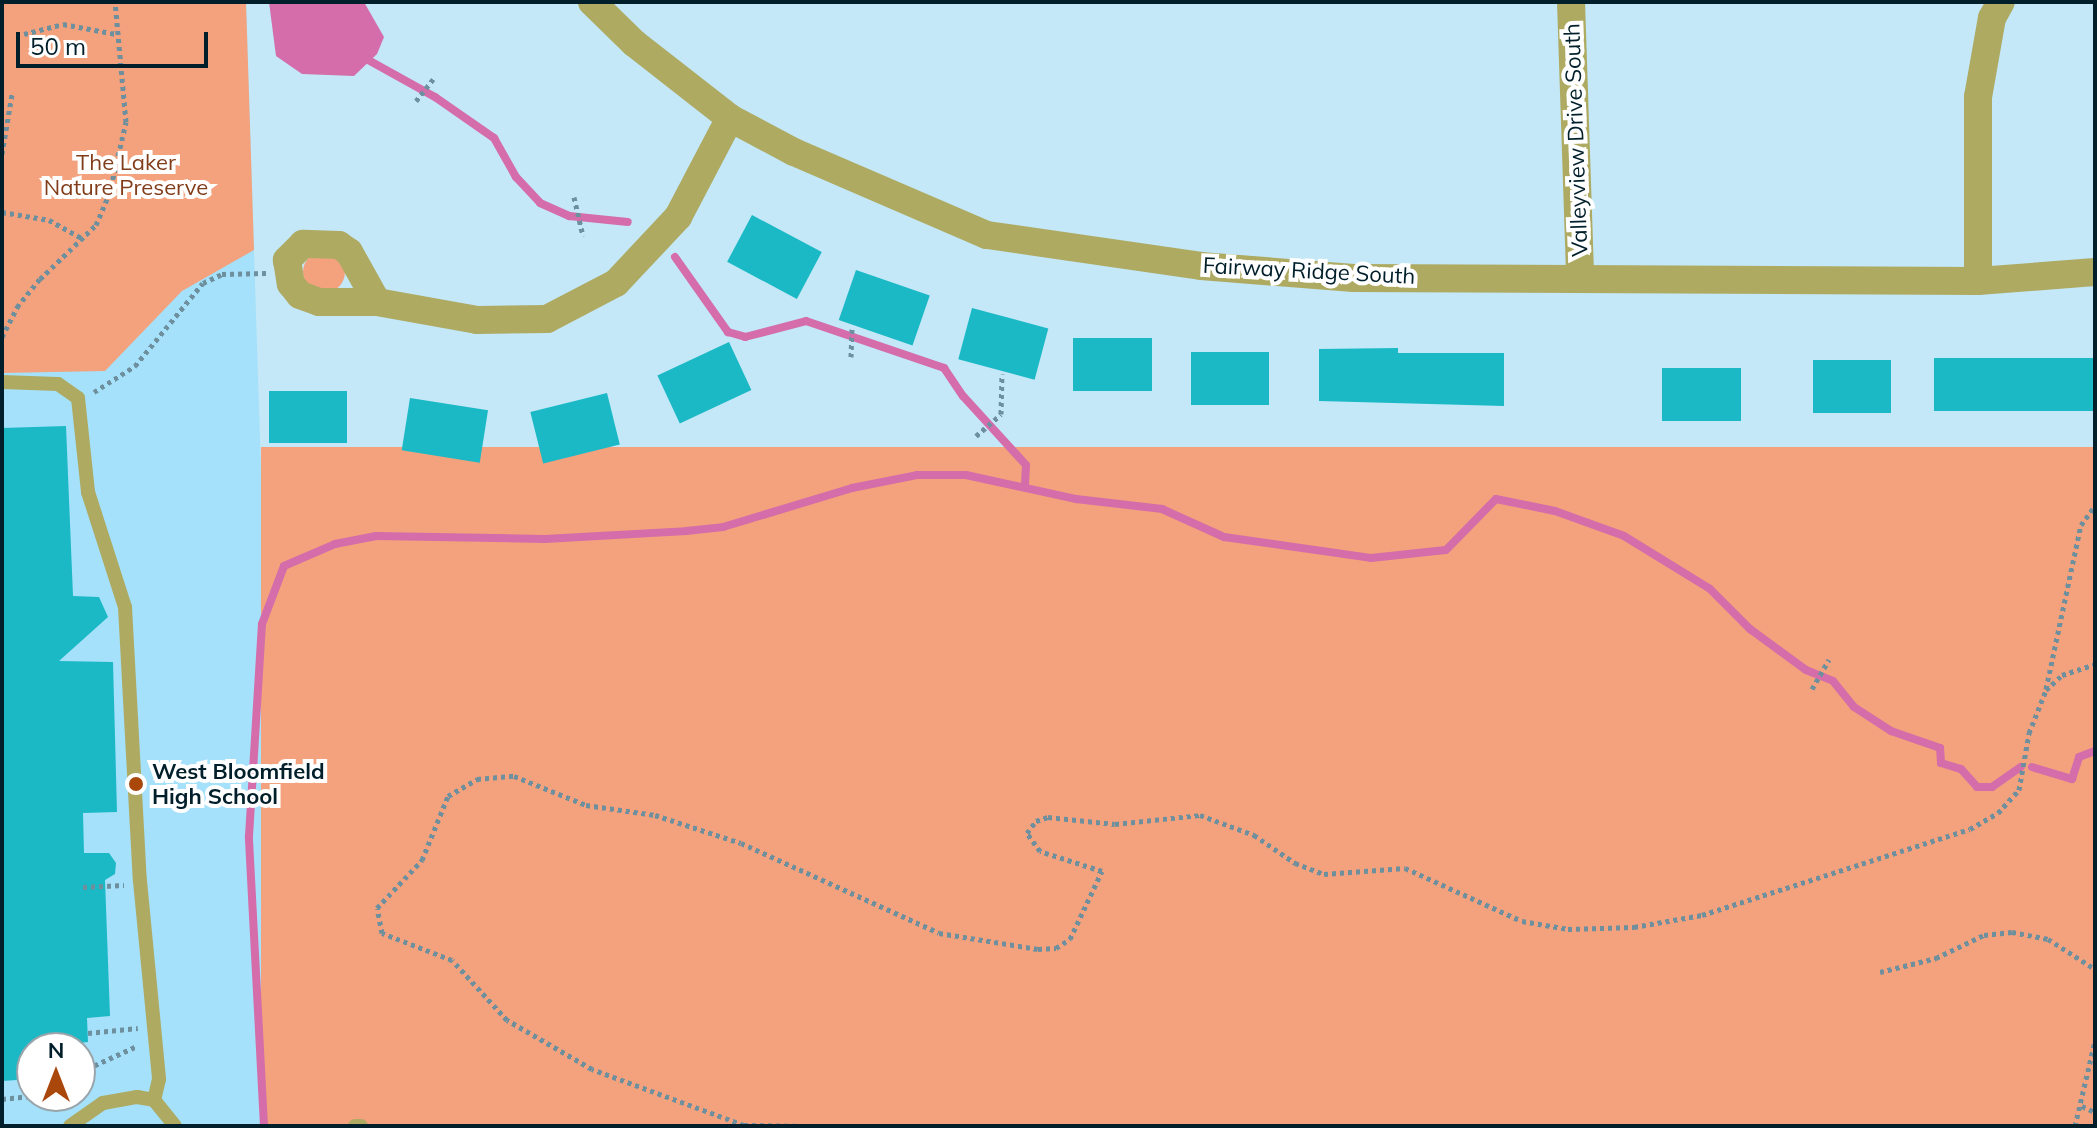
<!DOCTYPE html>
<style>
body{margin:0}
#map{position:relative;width:2097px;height:1128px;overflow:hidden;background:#c4e8f7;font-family:Mulish,sans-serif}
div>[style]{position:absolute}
.built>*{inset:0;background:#a5e1fa}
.green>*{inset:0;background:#f3a27d;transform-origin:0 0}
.round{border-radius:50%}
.water>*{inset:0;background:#d46daa}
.stream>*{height:8px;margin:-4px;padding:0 4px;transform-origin:4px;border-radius:4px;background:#d46daa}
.building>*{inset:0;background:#1bb8c6;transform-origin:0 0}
.path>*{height:5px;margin-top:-2.5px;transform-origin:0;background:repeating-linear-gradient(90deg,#6e8f9d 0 4px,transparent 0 8px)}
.lane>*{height:14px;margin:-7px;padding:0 7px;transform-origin:7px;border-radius:7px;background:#aeaa62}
.street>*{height:28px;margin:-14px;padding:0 14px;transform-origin:14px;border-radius:14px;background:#aeaa62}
.dots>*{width:22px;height:22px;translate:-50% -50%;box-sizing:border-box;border:4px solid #fff;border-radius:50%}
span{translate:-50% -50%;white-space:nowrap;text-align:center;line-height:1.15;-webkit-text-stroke:8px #fff;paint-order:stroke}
.street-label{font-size:22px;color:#001f2a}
.park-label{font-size:22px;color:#813c19}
.poi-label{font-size:22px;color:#001f2a;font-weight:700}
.left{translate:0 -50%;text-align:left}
.frame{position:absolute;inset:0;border:4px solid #001f2a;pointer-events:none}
.north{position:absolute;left:16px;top:1032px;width:80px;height:80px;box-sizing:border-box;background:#fff;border:2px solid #99a5aa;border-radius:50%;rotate:0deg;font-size:22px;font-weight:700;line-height:32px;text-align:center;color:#001f2a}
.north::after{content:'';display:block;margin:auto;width:28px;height:36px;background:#aa480b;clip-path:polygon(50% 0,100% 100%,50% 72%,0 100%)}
.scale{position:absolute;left:16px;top:32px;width:192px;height:36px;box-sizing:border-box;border:4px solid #001f2a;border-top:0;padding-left:10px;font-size:24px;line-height:28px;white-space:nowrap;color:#001f2a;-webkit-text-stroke:6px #fff;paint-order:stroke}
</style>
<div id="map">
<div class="built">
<i style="clip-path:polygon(evenodd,2px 2px,246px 2px,282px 1126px,2px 1126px,2px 2px,32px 1048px,80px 1048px,80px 1096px,32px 1096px,32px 1048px)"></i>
</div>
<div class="green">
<i style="clip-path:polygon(2px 2px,246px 2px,254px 250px,182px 291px,105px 371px,2px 373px)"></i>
<i class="round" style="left:303px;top:251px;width:42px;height:42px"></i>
<i style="left:2095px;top:447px;width:679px;height:1834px;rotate:90deg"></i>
</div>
<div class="water">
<i style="clip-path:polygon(269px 2px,364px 2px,384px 37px,377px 54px,354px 76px,302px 74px,276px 56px)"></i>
</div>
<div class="stream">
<i style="left:361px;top:56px;width:85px;rotate:29deg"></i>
<i style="left:435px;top:97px;width:72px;rotate:34.8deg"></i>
<i style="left:494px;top:138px;width:45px;rotate:60.6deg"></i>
<i style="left:516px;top:177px;width:35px;rotate:47deg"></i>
<i style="left:540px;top:203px;width:32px;rotate:24deg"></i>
<i style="left:569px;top:216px;width:59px;rotate:5.8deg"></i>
<i style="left:675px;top:257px;width:92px;rotate:54.8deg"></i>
<i style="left:728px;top:332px;width:18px;rotate:16deg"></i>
<i style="left:745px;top:337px;width:63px;rotate:-14.7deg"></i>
<i style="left:806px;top:321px;width:146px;rotate:18.8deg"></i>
<i style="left:944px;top:368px;width:34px;rotate:56deg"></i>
<i style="left:963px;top:396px;width:93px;rotate:47.6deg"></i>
<i style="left:1026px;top:465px;width:21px;rotate:93deg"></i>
<i style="left:2032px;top:767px;width:42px;rotate:16.7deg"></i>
<i style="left:2072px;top:779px;width:23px;rotate:-72deg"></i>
<i style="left:2079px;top:757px;width:17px;rotate:-21deg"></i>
<i style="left:264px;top:1126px;width:290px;rotate:-93deg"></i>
<i style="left:249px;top:836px;width:212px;rotate:-86.5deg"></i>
<i style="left:262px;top:624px;width:62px;rotate:-69.2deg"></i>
<i style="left:284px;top:566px;width:56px;rotate:-23.3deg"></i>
<i style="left:335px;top:544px;width:42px;rotate:-11deg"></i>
<i style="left:376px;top:536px;width:169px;rotate:1deg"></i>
<i style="left:545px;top:539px;width:141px;rotate:-3.2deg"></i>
<i style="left:686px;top:531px;width:37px;rotate:-6deg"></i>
<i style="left:723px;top:527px;width:135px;rotate:-16.8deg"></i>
<i style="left:852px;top:488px;width:66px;rotate:-11.3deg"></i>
<i style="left:917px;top:475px;width:49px"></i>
<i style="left:966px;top:475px;width:113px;rotate:12.3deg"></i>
<i style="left:1076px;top:499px;width:87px;rotate:6.6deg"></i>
<i style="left:1162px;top:509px;width:68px;rotate:24.3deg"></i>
<i style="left:1224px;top:537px;width:148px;rotate:8.1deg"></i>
<i style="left:1371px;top:558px;width:75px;rotate:-6.1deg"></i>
<i style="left:1446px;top:550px;width:71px;rotate:-45.6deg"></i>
<i style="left:1496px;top:499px;width:60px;rotate:11.5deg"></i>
<i style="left:1555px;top:511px;width:73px;rotate:19.9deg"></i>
<i style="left:1624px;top:536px;width:101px;rotate:31.6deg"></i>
<i style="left:1710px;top:589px;width:57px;rotate:45deg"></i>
<i style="left:1750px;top:629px;width:69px;rotate:36.2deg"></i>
<i style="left:1806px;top:670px;width:29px;rotate:22deg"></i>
<i style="left:1833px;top:681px;width:33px;rotate:51deg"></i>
<i style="left:1854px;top:707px;width:44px;rotate:33deg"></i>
<i style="left:1891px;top:731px;width:52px;rotate:19.1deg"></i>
<i style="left:1940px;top:748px;width:15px;rotate:86deg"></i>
<i style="left:1941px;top:763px;width:21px;rotate:17deg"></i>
<i style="left:1961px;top:769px;width:24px;rotate:48deg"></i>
<i style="left:1977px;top:787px;width:15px"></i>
<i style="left:1992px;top:787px;width:35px;rotate:-35deg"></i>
</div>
<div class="building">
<i style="left:752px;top:215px;width:79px;height:53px;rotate:28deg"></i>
<i style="left:856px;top:270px;width:78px;height:53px;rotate:19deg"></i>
<i style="left:972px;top:308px;width:79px;height:53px;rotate:15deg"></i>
<i style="left:1073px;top:338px;width:79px;height:53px"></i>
<i style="left:729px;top:342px;width:53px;height:79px;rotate:65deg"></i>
<i style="clip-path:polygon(1398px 348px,1398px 353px,1504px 353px,1504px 406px,1319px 401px,1319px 349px)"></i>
<i style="left:1191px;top:352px;width:78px;height:53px"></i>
<i style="left:2095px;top:358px;width:53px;height:161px;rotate:90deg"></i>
<i style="left:1813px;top:360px;width:78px;height:53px"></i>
<i style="left:1662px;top:368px;width:79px;height:53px"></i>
<i style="left:269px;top:391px;width:78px;height:52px"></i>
<i style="left:607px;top:393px;width:53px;height:79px;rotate:76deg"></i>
<i style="left:410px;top:398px;width:79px;height:53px;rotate:9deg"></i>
<i style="clip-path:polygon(66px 426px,73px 596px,99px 597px,108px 617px,59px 661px,113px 662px,117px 812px,83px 813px,84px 853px,109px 853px,116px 863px,115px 874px,105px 880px,110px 1016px,87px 1018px,88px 1042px,32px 1048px,32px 1079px,2px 1081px,2px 428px)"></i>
</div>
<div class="path">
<i style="left:24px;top:34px;width:40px;rotate:-14.4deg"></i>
<i style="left:63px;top:24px;width:54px;rotate:10.7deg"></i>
<i style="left:416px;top:101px;width:28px;rotate:-52deg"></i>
<i style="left:2px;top:154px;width:61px;rotate:-80.5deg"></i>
<i style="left:574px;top:197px;width:40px;rotate:77deg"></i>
<i style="left:2px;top:212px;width:48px;rotate:9.7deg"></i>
<i style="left:49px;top:220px;width:39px;rotate:29deg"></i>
<i style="left:2px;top:337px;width:34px;rotate:-63deg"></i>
<i style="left:17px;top:307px;width:36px;rotate:-51deg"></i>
<i style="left:40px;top:279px;width:78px;rotate:-44deg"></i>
<i style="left:96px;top:225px;width:33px;rotate:-67deg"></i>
<i style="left:109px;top:195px;width:75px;rotate:-76.9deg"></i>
<i style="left:126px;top:122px;width:121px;rotate:-95.2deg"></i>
<i style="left:851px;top:357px;width:28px;rotate:-88deg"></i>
<i style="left:94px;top:392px;width:49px;rotate:-32.4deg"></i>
<i style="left:135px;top:366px;width:107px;rotate:-50.7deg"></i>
<i style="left:203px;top:283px;width:21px;rotate:-25deg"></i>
<i style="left:222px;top:274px;width:44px;rotate:-1.3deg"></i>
<i style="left:976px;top:436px;width:33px;rotate:-41deg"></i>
<i style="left:1001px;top:414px;width:40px;rotate:-88.6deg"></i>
<i style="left:1812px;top:689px;width:34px;rotate:-60deg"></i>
<i style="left:2046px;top:689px;width:168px;rotate:-78deg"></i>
<i style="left:2081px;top:525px;width:24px;rotate:-54deg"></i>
<i style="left:83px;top:887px;width:41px;rotate:-2.8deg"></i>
<i style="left:1880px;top:972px;width:58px;rotate:-14deg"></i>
<i style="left:1936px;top:958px;width:53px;rotate:-25.6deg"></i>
<i style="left:1984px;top:935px;width:28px;rotate:-6deg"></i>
<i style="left:2012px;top:932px;width:37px;rotate:11deg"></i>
<i style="left:2048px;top:939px;width:56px;rotate:32.6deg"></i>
<i style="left:88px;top:1033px;width:50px;rotate:-5.7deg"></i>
<i style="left:70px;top:1042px;width:6px;rotate:90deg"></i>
<i style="left:80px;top:1072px;width:63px;rotate:-24.5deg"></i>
<i style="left:2px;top:1099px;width:31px;rotate:-6deg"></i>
<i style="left:2082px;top:1106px;width:14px;rotate:25deg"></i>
<i style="left:804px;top:1126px;width:60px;rotate:-179deg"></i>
<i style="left:744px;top:1125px;width:162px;rotate:-159.8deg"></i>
<i style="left:592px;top:1069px;width:98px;rotate:-150deg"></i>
<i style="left:507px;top:1020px;width:81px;rotate:-132.5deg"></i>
<i style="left:452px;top:960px;width:75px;rotate:-158.9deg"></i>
<i style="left:382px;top:933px;width:25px;rotate:-101deg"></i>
<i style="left:377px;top:908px;width:66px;rotate:-46.8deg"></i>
<i style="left:422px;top:860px;width:69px;rotate:-67.9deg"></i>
<i style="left:448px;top:796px;width:34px;rotate:-30deg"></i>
<i style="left:477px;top:779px;width:37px;rotate:-5deg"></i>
<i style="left:514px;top:776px;width:78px;rotate:21.9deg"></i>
<i style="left:586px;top:805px;width:70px;rotate:8.2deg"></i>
<i style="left:655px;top:815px;width:90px;rotate:18deg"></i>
<i style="left:741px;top:843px;width:217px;rotate:24.4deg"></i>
<i style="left:939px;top:933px;width:100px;rotate:9.2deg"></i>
<i style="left:1038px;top:949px;width:18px;rotate:-3deg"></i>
<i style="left:1056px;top:948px;width:17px;rotate:-33deg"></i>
<i style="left:1070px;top:939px;width:75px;rotate:-64.8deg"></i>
<i style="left:1102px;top:871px;width:65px;rotate:-162.1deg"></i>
<i style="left:1040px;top:851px;width:22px;rotate:-126deg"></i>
<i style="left:1027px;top:833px;width:15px;rotate:-53deg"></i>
<i style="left:1036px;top:821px;width:13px;rotate:-18deg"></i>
<i style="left:1048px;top:817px;width:67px;rotate:6deg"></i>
<i style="left:1115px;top:824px;width:85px;rotate:-6deg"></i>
<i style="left:1200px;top:815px;width:58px;rotate:20.3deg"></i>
<i style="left:1254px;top:835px;width:50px;rotate:34.3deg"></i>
<i style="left:1295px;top:863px;width:31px;rotate:21deg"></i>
<i style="left:1324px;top:874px;width:81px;rotate:-4.2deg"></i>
<i style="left:1405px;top:868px;width:128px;rotate:24.4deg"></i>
<i style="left:1522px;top:921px;width:47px;rotate:9.9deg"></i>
<i style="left:1568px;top:929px;width:66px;rotate:-1.7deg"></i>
<i style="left:1634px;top:927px;width:69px;rotate:-10deg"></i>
<i style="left:1702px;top:915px;width:281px;rotate:-17.8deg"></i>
<i style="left:1970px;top:829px;width:32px;rotate:-30deg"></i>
<i style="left:1998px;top:813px;width:31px;rotate:-48deg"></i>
<i style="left:2019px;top:790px;width:58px;rotate:-80deg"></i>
<i style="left:2029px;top:733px;width:46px;rotate:-68.4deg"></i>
<i style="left:2046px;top:690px;width:22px;rotate:-43deg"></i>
<i style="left:2062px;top:675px;width:35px;rotate:-18deg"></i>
<i style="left:2075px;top:1126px;width:87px;rotate:-76.8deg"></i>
</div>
<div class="lane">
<i style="left:2px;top:382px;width:56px;rotate:2deg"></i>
<i style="left:58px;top:384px;width:24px;rotate:35deg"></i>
<i style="left:78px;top:398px;width:95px;rotate:83.9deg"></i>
<i style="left:88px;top:492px;width:121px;rotate:72.2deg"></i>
<i style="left:125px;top:607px;width:274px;rotate:86.9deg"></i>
<i style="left:140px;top:881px;width:199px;rotate:84.5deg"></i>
<i style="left:159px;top:1079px;width:22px;rotate:103deg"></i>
<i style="left:70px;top:1126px;width:40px;rotate:-34.9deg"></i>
<i style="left:103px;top:1103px;width:35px;rotate:-10deg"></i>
<i style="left:137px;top:1097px;width:17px;rotate:10deg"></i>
<i style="left:154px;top:1100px;width:33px;rotate:51deg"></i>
<i style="left:355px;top:1126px;width:6px"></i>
</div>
<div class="street">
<i style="left:592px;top:2px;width:59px;rotate:44.3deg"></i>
<i style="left:634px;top:43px;width:122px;rotate:38deg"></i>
<i style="left:730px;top:118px;width:72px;rotate:28deg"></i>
<i style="left:794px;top:152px;width:210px;rotate:23.3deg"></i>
<i style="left:987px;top:235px;width:216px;rotate:8.2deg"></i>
<i style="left:1201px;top:266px;width:153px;rotate:4.5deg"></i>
<i style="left:1354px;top:278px;width:624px;rotate:0.28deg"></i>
<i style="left:1978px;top:281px;width:117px;rotate:-4.4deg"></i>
<i style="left:1571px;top:2px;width:276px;rotate:88.1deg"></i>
<i style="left:1978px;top:281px;width:184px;rotate:-90deg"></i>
<i style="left:1978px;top:97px;width:80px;rotate:-80deg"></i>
<i style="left:1992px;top:18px;width:18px;rotate:-61deg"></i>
<i style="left:377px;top:302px;width:57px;rotate:-119.2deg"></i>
<i style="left:349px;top:252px;width:12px;rotate:-145deg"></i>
<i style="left:339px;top:245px;width:36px;rotate:-178deg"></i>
<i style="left:303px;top:244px;width:23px;rotate:135deg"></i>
<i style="left:287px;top:260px;width:24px;rotate:81deg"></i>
<i style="left:291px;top:284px;width:14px;rotate:51deg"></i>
<i style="left:300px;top:295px;width:20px;rotate:20deg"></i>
<i style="left:319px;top:302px;width:58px"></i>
<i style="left:377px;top:302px;width:102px;rotate:10.2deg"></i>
<i style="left:477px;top:320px;width:70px;rotate:-0.8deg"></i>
<i style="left:547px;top:319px;width:78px;rotate:-27.6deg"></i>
<i style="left:616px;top:283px;width:91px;rotate:-46.8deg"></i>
<i style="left:678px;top:217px;width:112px;rotate:-62.3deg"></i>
</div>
<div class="dots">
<i style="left:136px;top:784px;background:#aa480b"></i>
</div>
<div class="street-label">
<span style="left:1576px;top:140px;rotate:-92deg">Valleyview Drive South</span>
<span style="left:1309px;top:271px;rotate:3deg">Fairway Ridge South</span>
</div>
<div class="park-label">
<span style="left:126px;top:175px">The Laker<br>Nature Preserve</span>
</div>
<div class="poi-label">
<span class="left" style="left:152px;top:784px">West Bloomfield<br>High School</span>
</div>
<div class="frame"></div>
<div class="north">N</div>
<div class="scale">50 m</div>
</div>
